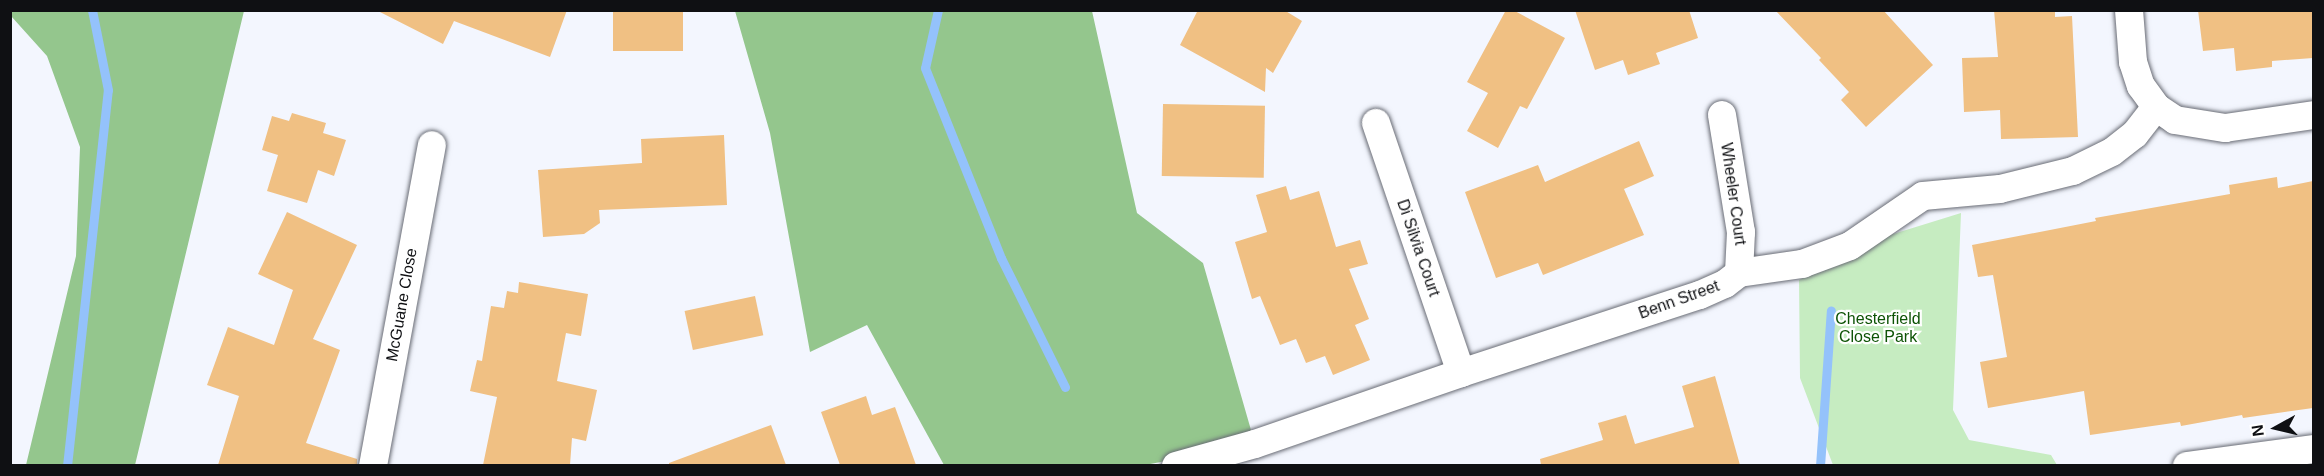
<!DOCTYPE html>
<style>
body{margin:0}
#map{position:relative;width:2324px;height:476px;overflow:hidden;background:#f3f6fe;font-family:Helvetica,sans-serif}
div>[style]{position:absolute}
.green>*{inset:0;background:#c6ecc1}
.forest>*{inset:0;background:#94c68d}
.stream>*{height:9px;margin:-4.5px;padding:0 4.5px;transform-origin:4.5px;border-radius:4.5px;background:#94c2fb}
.building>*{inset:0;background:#f0c083;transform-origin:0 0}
.roads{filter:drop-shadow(0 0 2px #696c75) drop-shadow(0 0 2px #696c75)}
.minor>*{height:28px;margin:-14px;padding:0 14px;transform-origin:14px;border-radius:14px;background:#fff}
span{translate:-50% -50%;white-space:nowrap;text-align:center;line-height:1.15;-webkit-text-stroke:4.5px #fff;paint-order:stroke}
.street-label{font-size:16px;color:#0f1013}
.park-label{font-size:16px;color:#0d5305}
.frame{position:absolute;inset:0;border:12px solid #0f1013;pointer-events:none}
.north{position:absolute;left:2246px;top:398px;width:60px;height:60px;-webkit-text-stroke:4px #fff;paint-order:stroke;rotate:262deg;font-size:16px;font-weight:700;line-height:24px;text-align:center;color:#0f1013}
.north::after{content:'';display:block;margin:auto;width:21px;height:27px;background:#0f1013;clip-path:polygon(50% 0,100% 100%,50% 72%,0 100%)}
</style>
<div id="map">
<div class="green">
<i style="clip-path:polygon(1961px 213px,1953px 410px,1969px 440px,2051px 455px,2057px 465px,1833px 465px,1800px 378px,1799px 280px,1877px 239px)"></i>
</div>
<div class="forest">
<i style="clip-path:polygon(11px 10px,244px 11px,135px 465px,26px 465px,76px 256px,80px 147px,47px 56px,11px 16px)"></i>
<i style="clip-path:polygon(735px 11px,1092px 11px,1137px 213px,1203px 263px,1255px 444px,1145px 465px,944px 465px,867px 325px,810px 352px,770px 133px)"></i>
</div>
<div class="stream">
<i style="left:938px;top:10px;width:59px;rotate:102.6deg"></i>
<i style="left:925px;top:68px;width:205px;rotate:68.2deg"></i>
<i style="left:1001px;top:258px;width:144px;rotate:63.6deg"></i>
<i style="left:67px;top:466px;width:378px;rotate:-83.8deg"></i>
<i style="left:108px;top:90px;width:82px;rotate:-101.3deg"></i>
<i style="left:1820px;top:466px;width:156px;rotate:-86deg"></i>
</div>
<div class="building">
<i style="clip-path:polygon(376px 10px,567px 10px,550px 57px,454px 21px,443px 44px)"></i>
<i style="left:613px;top:10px;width:70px;height:41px"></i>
<i style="clip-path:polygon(1198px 10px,1284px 10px,1302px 21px,1273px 73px,1266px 68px,1265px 92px,1180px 45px)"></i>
<i style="clip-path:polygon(1506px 10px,1513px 10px,1565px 38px,1527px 109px,1520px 106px,1498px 148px,1467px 131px,1488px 93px,1467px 82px)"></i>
<i style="clip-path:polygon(1575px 10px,1689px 10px,1698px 38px,1656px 53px,1660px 64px,1628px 75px,1623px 60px,1595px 70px)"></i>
<i style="clip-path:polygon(1775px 10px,1883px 10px,1933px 65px,1866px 127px,1841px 100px,1849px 92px,1819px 60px,1821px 58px)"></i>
<i style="clip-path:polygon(1994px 10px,2055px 10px,2055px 17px,2072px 16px,2078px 137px,2001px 139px,2000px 110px,1964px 112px,1962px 58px,1998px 57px)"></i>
<i style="clip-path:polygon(2198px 10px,2313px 10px,2313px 58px,2272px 61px,2272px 67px,2236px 71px,2234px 48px,2203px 51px)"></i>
<i style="left:1163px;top:104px;width:102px;height:72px;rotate:1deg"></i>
<i style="clip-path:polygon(292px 113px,326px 123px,323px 133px,346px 140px,334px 176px,318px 170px,307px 203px,267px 191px,278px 155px,262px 150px,272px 116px,289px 121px)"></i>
<i style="clip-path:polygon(724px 135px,727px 205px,599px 210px,600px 223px,584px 234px,543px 237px,538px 170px,642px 163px,641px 139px)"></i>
<i style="clip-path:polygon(1639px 141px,1654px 176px,1624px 189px,1644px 235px,1543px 275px,1538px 263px,1496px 278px,1465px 192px,1538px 165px,1545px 182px)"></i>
<i style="clip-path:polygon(2277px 177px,2278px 188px,2313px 181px,2313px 408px,2243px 418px,2242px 415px,2181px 426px,2180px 422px,2090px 435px,2084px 391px,1988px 408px,1980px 362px,2007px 357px,1993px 275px,1978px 277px,1972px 245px,2096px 221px,2095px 218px,2230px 194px,2229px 185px)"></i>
<i style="clip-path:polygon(1286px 186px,1290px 200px,1319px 191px,1336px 247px,1360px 240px,1368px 264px,1349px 269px,1369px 319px,1355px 325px,1370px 360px,1333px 375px,1325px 356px,1306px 363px,1296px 339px,1280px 345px,1260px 296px,1252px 299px,1235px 242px,1267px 232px,1256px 195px)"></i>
<i style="clip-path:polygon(287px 212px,357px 245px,313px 339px,340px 350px,306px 443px,357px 459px,357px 465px,218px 465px,239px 396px,207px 385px,228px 327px,274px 345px,293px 290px,258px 274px)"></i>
<i style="clip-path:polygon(519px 282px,588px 294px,581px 336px,566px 333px,557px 381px,597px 390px,586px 441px,572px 438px,570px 465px,483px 465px,497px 397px,470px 391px,477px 360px,482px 361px,491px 306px,504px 308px,507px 291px,518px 293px)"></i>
<i style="left:755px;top:296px;width:40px;height:72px;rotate:78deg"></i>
<i style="clip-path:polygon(1715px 376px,1740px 465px,1541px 465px,1540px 459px,1603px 440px,1598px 423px,1626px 415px,1635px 444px,1694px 427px,1682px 386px)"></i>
<i style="clip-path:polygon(866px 396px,872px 415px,895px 407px,916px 465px,840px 465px,821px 412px)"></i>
<i style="clip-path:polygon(771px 425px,786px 465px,669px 465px,669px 463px)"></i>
</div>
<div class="roads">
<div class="minor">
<i style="left:2129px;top:10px;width:52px;rotate:85.6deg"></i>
<i style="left:2133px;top:62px;width:25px;rotate:72deg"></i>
<i style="left:2141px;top:86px;width:26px;rotate:54deg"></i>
<i style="left:2156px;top:107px;width:23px;rotate:34deg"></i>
<i style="left:2175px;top:120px;width:51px;rotate:9.1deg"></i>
<i style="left:2225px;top:128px;width:90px;rotate:-8.3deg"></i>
<i style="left:1722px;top:115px;width:119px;rotate:80.8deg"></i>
<i style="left:1741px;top:232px;width:41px;rotate:92.8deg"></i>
<i style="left:1376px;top:123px;width:264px;rotate:71.2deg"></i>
<i style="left:373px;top:466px;width:326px;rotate:-79.6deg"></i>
<i style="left:1176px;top:466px;width:82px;rotate:-15.6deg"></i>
<i style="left:1255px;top:444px;width:218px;rotate:-19deg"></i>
<i style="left:1461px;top:373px;width:251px;rotate:-18.1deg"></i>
<i style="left:1700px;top:295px;width:27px;rotate:-24deg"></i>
<i style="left:1725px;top:284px;width:18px;rotate:-38deg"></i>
<i style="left:1739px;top:273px;width:64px;rotate:-8.1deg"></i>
<i style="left:1802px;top:264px;width:51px;rotate:-20.6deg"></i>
<i style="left:1850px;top:246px;width:88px;rotate:-34.4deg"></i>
<i style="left:1923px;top:196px;width:77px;rotate:-5.2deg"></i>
<i style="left:2000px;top:189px;width:75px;rotate:-13.9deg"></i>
<i style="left:2073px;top:171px;width:43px;rotate:-26deg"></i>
<i style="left:2112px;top:152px;width:29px;rotate:-38deg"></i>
<i style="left:2135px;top:134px;width:34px;rotate:-52deg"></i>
<i style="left:2187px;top:466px;width:128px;rotate:-7.6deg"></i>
</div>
</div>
<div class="street-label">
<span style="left:1733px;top:194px;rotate:82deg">Wheeler Court</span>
<span style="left:1418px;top:248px;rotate:71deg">Di Silvia Court</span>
<span style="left:1679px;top:300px;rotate:-20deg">Benn Street</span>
<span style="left:402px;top:305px;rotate:-80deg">McGuane Close</span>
</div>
<div class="park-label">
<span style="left:1878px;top:328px">Chesterfield<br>Close Park</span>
</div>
<div class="frame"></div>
<div class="north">N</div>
</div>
